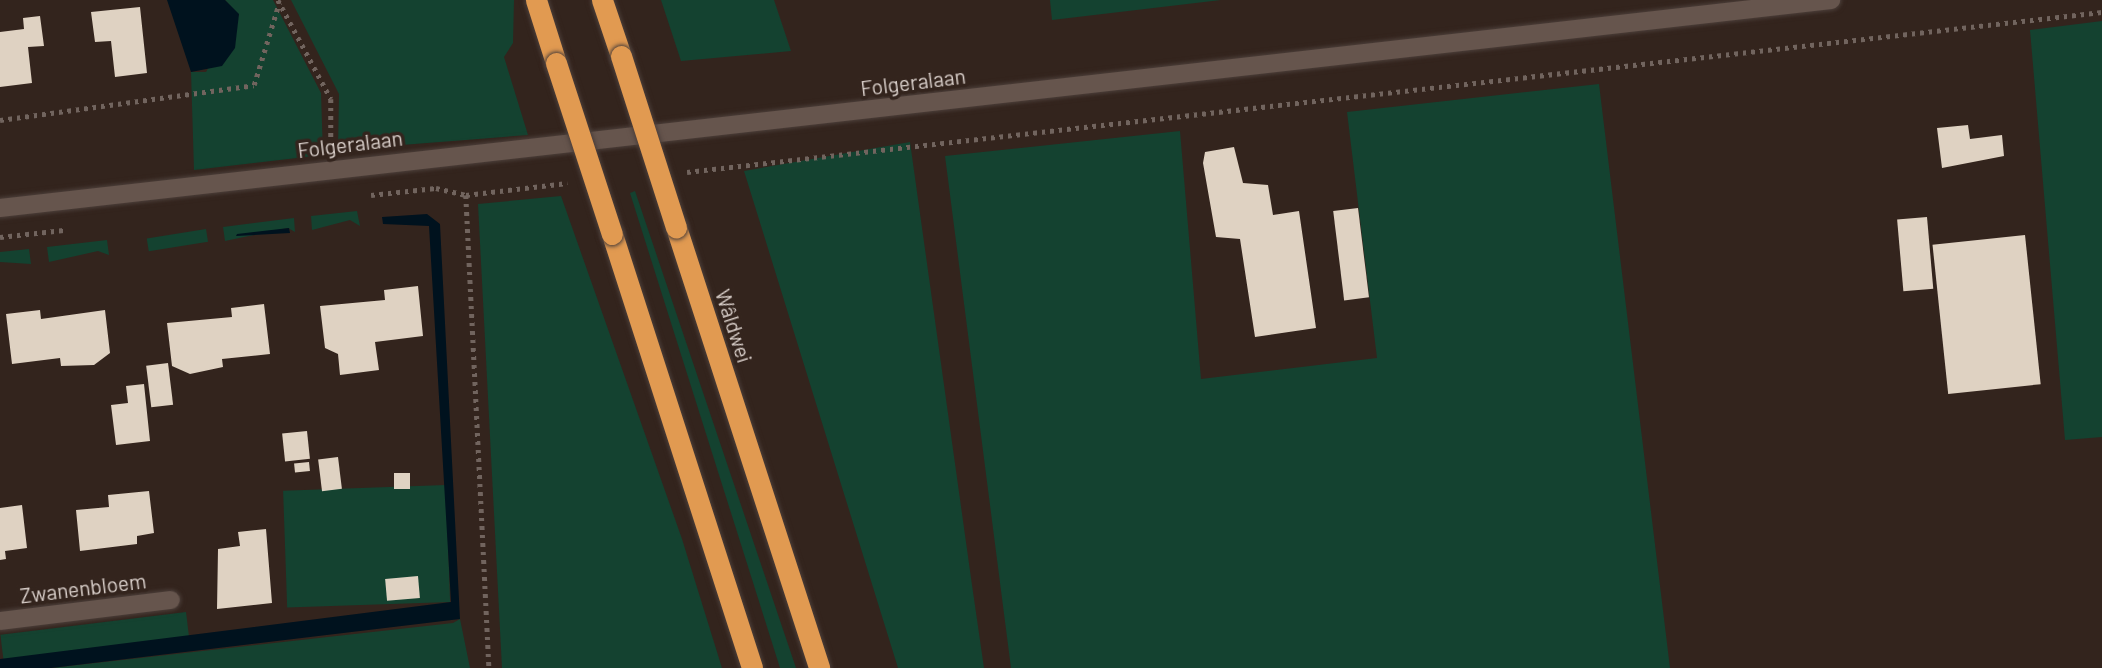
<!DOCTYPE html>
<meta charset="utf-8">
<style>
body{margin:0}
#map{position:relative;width:2102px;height:668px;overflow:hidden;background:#33241d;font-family:Barlow,sans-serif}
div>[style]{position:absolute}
.green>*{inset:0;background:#144230;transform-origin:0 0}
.water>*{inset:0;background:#00121e}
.building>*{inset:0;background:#dfd2c2;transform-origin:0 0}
.path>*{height:4.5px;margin-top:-2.25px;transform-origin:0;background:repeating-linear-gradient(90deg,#71645e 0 3.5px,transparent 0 8.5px)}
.roads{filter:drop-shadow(0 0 2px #4c3f3a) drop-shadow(0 0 2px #4c3f3a)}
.street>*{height:18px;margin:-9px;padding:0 9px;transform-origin:9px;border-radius:9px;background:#66554d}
.secondary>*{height:18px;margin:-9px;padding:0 9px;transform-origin:9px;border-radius:9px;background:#66554d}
.highway>*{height:21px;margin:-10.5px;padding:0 10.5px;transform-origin:10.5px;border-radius:10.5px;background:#e19a51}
.bridges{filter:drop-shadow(0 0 2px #4c3f3a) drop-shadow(0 0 2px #4c3f3a)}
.highway-bridge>*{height:21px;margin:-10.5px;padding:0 10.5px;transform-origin:10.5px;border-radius:10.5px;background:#e19a51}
span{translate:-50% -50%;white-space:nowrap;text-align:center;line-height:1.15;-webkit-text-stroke:7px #33241d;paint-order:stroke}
.street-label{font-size:21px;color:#d9cfca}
</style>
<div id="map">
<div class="green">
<i style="clip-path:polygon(225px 0,273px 0,321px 93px,323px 155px,194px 170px,191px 72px,206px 72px,239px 15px)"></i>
<i style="clip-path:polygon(291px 0,514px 0,513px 43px,504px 57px,528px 135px,338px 150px,339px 94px)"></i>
<i style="clip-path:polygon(661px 0,774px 0,791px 51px,681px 61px)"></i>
<i style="clip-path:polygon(1050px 0,1221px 0,1052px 20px)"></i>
<i style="clip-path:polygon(2102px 21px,2102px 437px,2065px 440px,2030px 30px)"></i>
<i style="clip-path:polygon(1599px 84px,1670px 668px,1011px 668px,945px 156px,1180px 131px,1201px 379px,1377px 358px,1347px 112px)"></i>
<i style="clip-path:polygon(910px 142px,972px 585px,984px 668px,898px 668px,744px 171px)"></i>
<i style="clip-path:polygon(635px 191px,796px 668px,780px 668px,630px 193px)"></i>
<i style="clip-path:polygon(561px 196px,682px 539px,722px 668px,502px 668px,478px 204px)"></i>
<i style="clip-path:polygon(357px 211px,360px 226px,350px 220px,312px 230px,311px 216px)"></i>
<i style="clip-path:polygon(294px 218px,295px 232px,288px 228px,225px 241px,223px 227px)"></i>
<i style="left:206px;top:229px;width:13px;height:60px;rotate:81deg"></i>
<i style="clip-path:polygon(107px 240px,109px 255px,98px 251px,49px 262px,47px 247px)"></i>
<i style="clip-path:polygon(29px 249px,31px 264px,0 262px,0 252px)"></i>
<i style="left:446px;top:485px;width:117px;height:163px;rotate:88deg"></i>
<i style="left:186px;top:612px;width:25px;height:187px;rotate:83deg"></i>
<i style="clip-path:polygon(460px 619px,470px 668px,51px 668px,453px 623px)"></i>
</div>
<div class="water">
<i style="clip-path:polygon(167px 0,225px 0,239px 14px,235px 48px,222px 66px,191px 72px)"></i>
<i style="clip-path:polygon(427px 214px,440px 224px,460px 619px,51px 668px,0 668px,0 659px,451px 602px,429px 226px,383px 224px,382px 217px)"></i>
<i style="clip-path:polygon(289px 228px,290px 233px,236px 236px,237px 234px)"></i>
</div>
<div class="building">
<i style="clip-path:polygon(140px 7px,147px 73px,115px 77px,111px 41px,95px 42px,91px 12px)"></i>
<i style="clip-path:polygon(40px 16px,44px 46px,28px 47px,32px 83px,0 87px,0 32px,24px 29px,23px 18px)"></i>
<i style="clip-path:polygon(1968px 125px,1970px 139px,2002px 135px,2004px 156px,1942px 168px,1937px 128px)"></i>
<i style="clip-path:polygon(1234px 147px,1243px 183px,1268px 185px,1273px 215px,1299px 211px,1316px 328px,1255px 337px,1240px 239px,1216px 237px,1203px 163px,1205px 152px)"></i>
<i style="left:1358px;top:208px;width:90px;height:25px;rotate:83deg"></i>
<i style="left:1927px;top:217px;width:72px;height:30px;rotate:85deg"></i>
<i style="left:2025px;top:235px;width:150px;height:93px;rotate:84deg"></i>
<i style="clip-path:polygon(418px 286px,423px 336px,375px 342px,379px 370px,340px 375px,338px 354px,325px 348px,320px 306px,385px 300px,384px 290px)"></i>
<i style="clip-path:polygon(264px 304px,270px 354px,222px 359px,223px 367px,190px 374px,172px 366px,167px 323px,232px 317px,231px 308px)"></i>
<i style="clip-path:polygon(40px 310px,41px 319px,105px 310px,110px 353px,94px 365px,61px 366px,60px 358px,12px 364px,6px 314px)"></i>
<i style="left:168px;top:363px;width:42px;height:22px;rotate:83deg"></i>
<i style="clip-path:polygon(144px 384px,150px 441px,116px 445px,111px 405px,128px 403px,126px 386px)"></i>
<i style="left:307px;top:431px;width:28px;height:25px;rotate:84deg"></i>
<i style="left:338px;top:457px;width:32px;height:20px;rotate:83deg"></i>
<i style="left:309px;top:462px;width:9px;height:15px;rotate:84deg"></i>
<i style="left:394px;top:473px;width:16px;height:16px"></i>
<i style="clip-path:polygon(149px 491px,154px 533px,137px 536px,137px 544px,80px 551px,76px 510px,109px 507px,108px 495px)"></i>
<i style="clip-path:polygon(22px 505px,27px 548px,5px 551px,6px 559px,0 560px,0 508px)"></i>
<i style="clip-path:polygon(266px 529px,272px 603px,217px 609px,218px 549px,240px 546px,238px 532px)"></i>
<i style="left:418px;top:576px;width:22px;height:33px;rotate:85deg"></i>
</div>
<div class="path">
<i style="left:278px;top:0;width:112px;rotate:61.8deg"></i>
<i style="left:331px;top:99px;width:46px;rotate:90deg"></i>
<i style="left:0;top:120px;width:256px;rotate:-7.8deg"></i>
<i style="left:254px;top:85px;width:86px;rotate:-73deg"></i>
<i style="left:687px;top:172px;width:1424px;rotate:-6.45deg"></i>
<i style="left:371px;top:195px;width:65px;rotate:-6.1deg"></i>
<i style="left:436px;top:188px;width:31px;rotate:13deg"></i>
<i style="left:466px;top:195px;width:102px;rotate:-6.8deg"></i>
<i style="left:466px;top:195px;width:474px;rotate:87.2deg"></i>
<i style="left:0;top:237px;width:64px;rotate:-6.2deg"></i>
</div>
<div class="roads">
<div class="street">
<i style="left:0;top:621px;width:172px;rotate:-7deg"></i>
</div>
<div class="secondary">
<i style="left:0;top:208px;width:1843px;rotate:-6.48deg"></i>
</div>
<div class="highway">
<i style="left:536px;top:0;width:66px;rotate:72.4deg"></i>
<i style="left:602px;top:0;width:59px;rotate:71.3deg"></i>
<i style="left:676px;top:227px;width:464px;rotate:72deg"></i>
<i style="left:612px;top:234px;width:456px;rotate:72.1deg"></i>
</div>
</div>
<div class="bridges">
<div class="highway-bridge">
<i style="left:621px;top:56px;width:180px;rotate:72.2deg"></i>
<i style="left:556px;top:63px;width:180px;rotate:71.9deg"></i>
</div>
</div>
<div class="street-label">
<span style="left:913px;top:82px;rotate:-7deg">Folgeralaan</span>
<span style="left:350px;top:144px;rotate:-7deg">Folgeralaan</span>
<span style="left:734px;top:326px;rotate:72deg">Wâldwei</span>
<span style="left:83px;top:588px;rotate:-7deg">Zwanenbloem</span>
</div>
</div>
